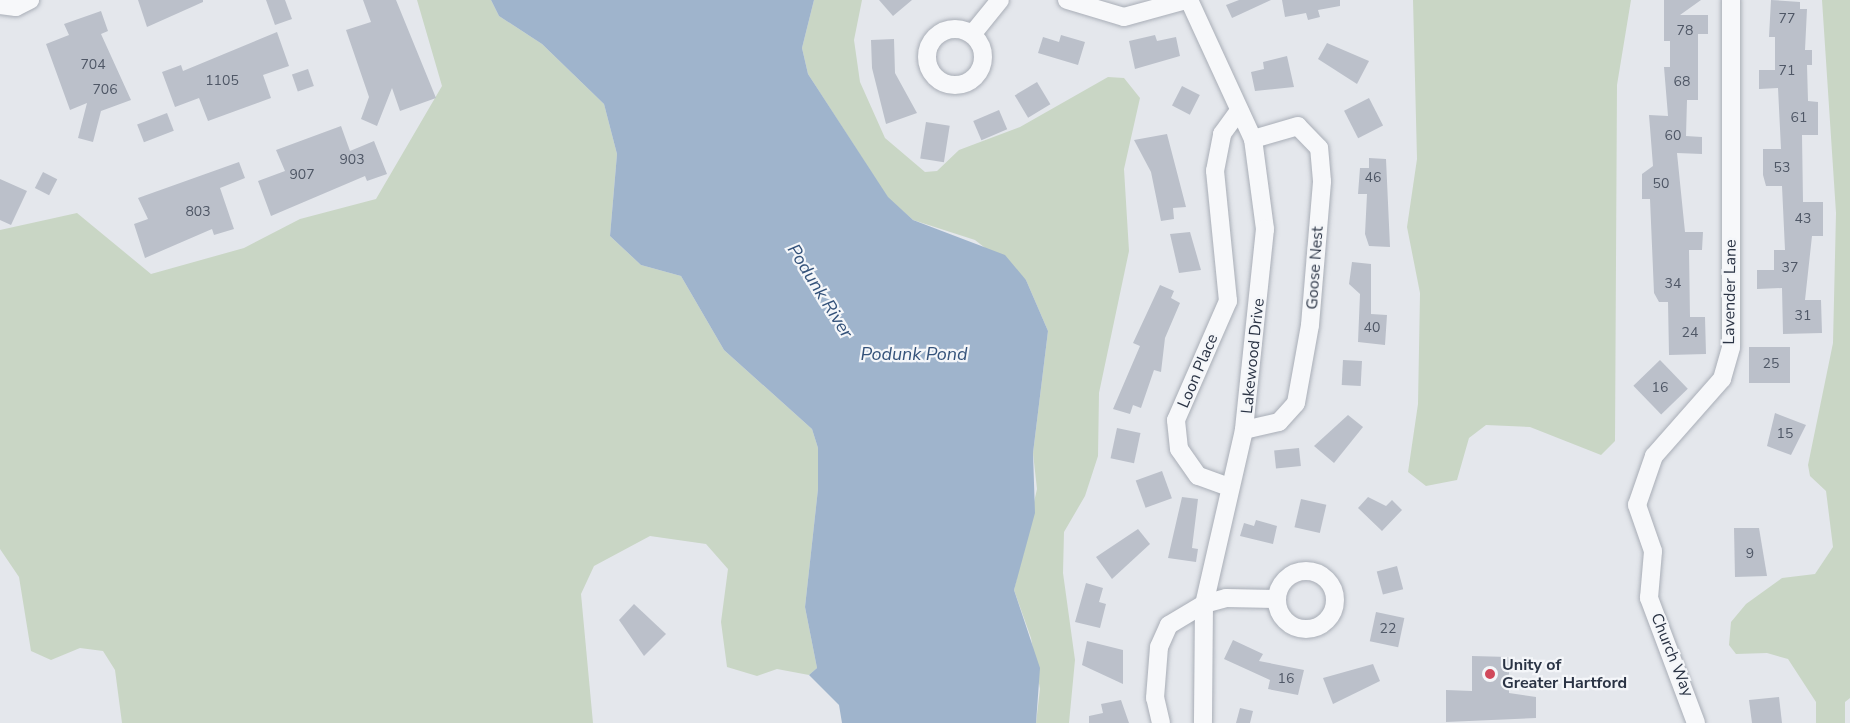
<!DOCTYPE html>
<style>
body{margin:0}
#map{position:relative;width:1850px;height:723px;overflow:hidden;background:#e4e7ec;font-family:"Nunito Sans",sans-serif}
div>[style]{position:absolute}
.green>*{inset:0;background:#c9d6c5}
.water>*{inset:0;background:#9fb4cc}
.building>*{inset:0;background:#bbc0ca;transform-origin:0 0}
.roads{filter:drop-shadow(0 0 2px #a9aeb7) drop-shadow(0 0 2px #a9aeb7)}
.street>*{height:18px;margin:-9px;padding:0 9px;transform-origin:9px;border-radius:9px;background:#f7f8fa}
.street>.ring{margin:-9px;padding:0;box-sizing:content-box;background:none;border:18px solid #f7f8fa;border-radius:50%}
.dots>*{width:16px;height:16px;translate:-50% -50%;box-sizing:border-box;border:3px solid #f4f6f9;border-radius:50%}
span{translate:-50% -50%;white-space:nowrap;text-align:center;line-height:1.15;-webkit-text-stroke:4.5px #f4f6f9;paint-order:stroke}
.number-label{font-size:14px;color:#4f5766}
.number-label span{-webkit-text-stroke-width:0}
.street-label{font-size:16px;color:#2b3445}
.poi-label{font-size:16px;color:#2b3445;font-weight:700}
.left{translate:0 -50%;text-align:left}
.water-label{font-size:18px;color:#34527a;font-style:italic}
</style>
<div id="map">
<div class="green">
<i style="clip-path:polygon(417px 0,491px 0,499px 16px,542px 44px,604px 104px,617px 154px,610px 236px,641px 265px,681px 276px,724px 350px,812px 429px,818px 448px,818px 489px,805px 607px,817px 668px,809px 675px,777px 669px,757px 676px,727px 667px,721px 622px,728px 569px,706px 544px,650px 536px,594px 566px,581px 594px,593px 723px,122px 723px,115px 670px,103px 651px,80px 648px,51px 660px,31px 651px,19px 577px,0 549px,0 230px,77px 213px,151px 274px,244px 248px,300px 219px,376px 199px,442px 86px)"></i>
<i style="clip-path:polygon(814px 0,862px 0,854px 40px,860px 82px,885px 138px,925px 172px,937px 171px,959px 150px,1020px 127px,1108px 77px,1124px 78px,1140px 98px,1124px 169px,1129px 251px,1099px 393px,1098px 456px,1085px 496px,1064px 532px,1063px 573px,1075px 660px,1069px 723px,1036px 723px,1040px 689px,1031px 638px,1014px 590px,1037px 489px,1033px 453px,1048px 331px,1026px 280px,975px 240px,913px 220px,888px 198px,808px 74px,802px 48px)"></i>
<i style="clip-path:polygon(1413px 0,1631px 0,1617px 85px,1615px 441px,1601px 455px,1530px 427px,1486px 425px,1469px 438px,1457px 480px,1426px 486px,1408px 472px,1418px 404px,1420px 293px,1407px 227px,1417px 159px)"></i>
<i style="clip-path:polygon(1822px 0,1850px 0,1850px 698px,1845px 702px,1845px 723px,1816px 723px,1816px 702px,1788px 659px,1767px 653px,1736px 654px,1729px 645px,1731px 622px,1746px 604px,1782px 578px,1815px 574px,1833px 547px,1826px 491px,1810px 476px,1808px 465px,1833px 343px,1836px 213px)"></i>
</div>
<div class="water">
<i style="clip-path:polygon(491px 0,814px 0,802px 48px,808px 74px,888px 197px,913px 220px,1005px 255px,1026px 280px,1048px 331px,1033px 453px,1035px 513px,1014px 590px,1040px 668px,1036px 723px,842px 723px,839px 705px,809px 675px,817px 668px,805px 607px,818px 489px,818px 448px,812px 429px,724px 350px,681px 276px,641px 265px,610px 236px,617px 154px,604px 104px,542px 44px,499px 16px)"></i>
</div>
<div class="building">
<i style="clip-path:polygon(138px 0,203px 0,203px 2px,147px 27px)"></i>
<i style="clip-path:polygon(266px 0,285px 0,292px 19px,275px 25px)"></i>
<i style="clip-path:polygon(363px 0,396px 0,436px 98px,400px 111px,392px 88px,377px 126px,361px 119px,369px 97px,346px 30px,371px 22px)"></i>
<i style="clip-path:polygon(879px 0,912px 0,893px 16px)"></i>
<i style="clip-path:polygon(1239px 0,1271px 0,1232px 18px,1226px 5px)"></i>
<i style="clip-path:polygon(1282px 0,1340px 0,1340px 6px,1318px 10px,1320px 17px,1308px 20px,1306px 13px,1285px 17px)"></i>
<i style="clip-path:polygon(1664px 0,1701px 0,1680px 15px,1708px 15px,1708px 34px,1698px 34px,1698px 100px,1687px 100px,1686px 136px,1702px 137px,1702px 154px,1677px 153px,1685px 232px,1703px 232px,1702px 250px,1689px 250px,1690px 317px,1705px 317px,1706px 354px,1669px 355px,1668px 302px,1659px 302px,1654px 293px,1650px 199px,1642px 199px,1642px 174px,1653px 166px,1649px 115px,1668px 116px,1664px 67px,1670px 67px,1670px 41px,1664px 41px)"></i>
<i style="clip-path:polygon(1771px 0,1800px 2px,1800px 9px,1807px 9px,1805px 50px,1812px 50px,1812px 65px,1807px 65px,1808px 101px,1818px 102px,1818px 135px,1802px 135px,1803px 202px,1823px 202px,1823px 236px,1812px 236px,1805px 300px,1821px 300px,1822px 333px,1783px 334px,1782px 288px,1757px 289px,1757px 270px,1774px 270px,1774px 250px,1785px 250px,1782px 186px,1766px 186px,1763px 175px,1763px 149px,1781px 149px,1778px 88px,1759px 89px,1759px 70px,1775px 70px,1775px 37px,1769px 37px)"></i>
<i style="clip-path:polygon(101px 11px,108px 31px,101px 34px,131px 100px,101px 111px,93px 142px,78px 138px,87px 103px,70px 110px,46px 44px,69px 35px,64px 24px)"></i>
<i style="clip-path:polygon(277px 32px,289px 66px,263px 75px,271px 98px,208px 121px,199px 98px,175px 107px,162px 72px,181px 65px,183px 71px)"></i>
<i style="clip-path:polygon(1061px 35px,1085px 42px,1078px 65px,1038px 53px,1043px 37px,1059px 42px)"></i>
<i style="clip-path:polygon(1155px 35px,1157px 41px,1176px 37px,1180px 56px,1135px 69px,1129px 41px)"></i>
<i style="clip-path:polygon(894px 39px,895px 73px,917px 113px,886px 124px,872px 68px,871px 40px)"></i>
<i style="clip-path:polygon(1327px 43px,1369px 61px,1357px 84px,1318px 59px)"></i>
<i style="clip-path:polygon(1287px 56px,1294px 87px,1255px 91px,1251px 72px,1264px 69px,1263px 62px)"></i>
<i style="left:308px;top:69px;width:18px;height:17px;rotate:71deg"></i>
<i style="left:1037px;top:82px;width:26px;height:26px;rotate:59deg"></i>
<i style="left:1182px;top:86px;width:20px;height:22px;rotate:27deg"></i>
<i style="left:1369px;top:98px;width:31px;height:28px;rotate:63deg"></i>
<i style="left:999px;top:110px;width:21px;height:28px;rotate:67deg"></i>
<i style="left:167px;top:113px;width:19px;height:32px;rotate:69deg"></i>
<i style="left:926px;top:122px;width:24px;height:37px;rotate:9deg"></i>
<i style="clip-path:polygon(341px 126px,350px 151px,374px 141px,387px 174px,367px 181px,365px 176px,271px 216px,258px 181px,285px 171px,276px 150px)"></i>
<i style="clip-path:polygon(1167px 134px,1186px 207px,1173px 208px,1174px 219px,1161px 221px,1151px 172px,1134px 140px)"></i>
<i style="clip-path:polygon(1369px 158px,1386px 159px,1390px 247px,1369px 246px,1365px 234px,1367px 194px,1358px 194px,1360px 168px,1369px 168px)"></i>
<i style="clip-path:polygon(239px 162px,245px 178px,220px 188px,234px 229px,214px 235px,212px 229px,145px 258px,134px 224px,148px 219px,138px 198px)"></i>
<i style="left:43px;top:172px;width:16px;height:18px;rotate:27deg"></i>
<i style="clip-path:polygon(0 179px,27px 191px,11px 225px,0 220px)"></i>
<i style="clip-path:polygon(1190px 232px,1201px 270px,1179px 273px,1170px 234px)"></i>
<i style="clip-path:polygon(1352px 262px,1371px 264px,1371px 314px,1387px 315px,1385px 345px,1358px 342px,1360px 294px,1349px 284px)"></i>
<i style="clip-path:polygon(1160px 285px,1174px 291px,1171px 298px,1180px 303px,1165px 338px,1161px 372px,1154px 370px,1141px 408px,1133px 405px,1130px 414px,1113px 409px,1140px 346px,1133px 343px)"></i>
<i style="left:1749px;top:347px;width:41px;height:36px"></i>
<i style="left:1343px;top:360px;width:19px;height:25px;rotate:3deg"></i>
<i style="left:1660px;top:360px;width:40px;height:37px;rotate:46deg"></i>
<i style="clip-path:polygon(1775px 413px,1806px 425px,1791px 455px,1767px 446px)"></i>
<i style="clip-path:polygon(1348px 415px,1363px 427px,1334px 463px,1314px 446px)"></i>
<i style="left:1117px;top:428px;width:24px;height:31px;rotate:12deg"></i>
<i style="left:1299px;top:448px;width:18px;height:25px;rotate:84deg"></i>
<i style="left:1162px;top:471px;width:29px;height:28px;rotate:70deg"></i>
<i style="clip-path:polygon(1182px 497px,1198px 499px,1192px 548px,1198px 549px,1196px 562px,1168px 558px)"></i>
<i style="clip-path:polygon(1368px 497px,1386px 506px,1392px 500px,1402px 510px,1382px 531px,1358px 508px)"></i>
<i style="left:1301px;top:499px;width:26px;height:29px;rotate:13deg"></i>
<i style="clip-path:polygon(1256px 520px,1277px 526px,1273px 544px,1240px 536px,1244px 523px,1254px 526px)"></i>
<i style="clip-path:polygon(1734px 528px,1759px 528px,1767px 576px,1735px 577px)"></i>
<i style="clip-path:polygon(1138px 529px,1150px 544px,1112px 579px,1096px 557px)"></i>
<i style="left:1397px;top:566px;width:24px;height:21px;rotate:75deg"></i>
<i style="clip-path:polygon(1086px 583px,1103px 588px,1099px 602px,1106px 604px,1100px 628px,1075px 622px)"></i>
<i style="clip-path:polygon(634px 604px,666px 634px,644px 656px,619px 620px)"></i>
<i style="left:1376px;top:612px;width:29px;height:30px;rotate:12deg"></i>
<i style="clip-path:polygon(1233px 640px,1263px 654px,1259px 661px,1304px 670px,1298px 695px,1268px 689px,1270px 680px,1224px 659px)"></i>
<i style="clip-path:polygon(1087px 641px,1123px 650px,1123px 684px,1082px 665px)"></i>
<i style="clip-path:polygon(1472px 656px,1509px 657px,1509px 693px,1536px 697px,1536px 718px,1446px 722px,1446px 690px,1472px 691px)"></i>
<i style="clip-path:polygon(1373px 664px,1380px 681px,1333px 704px,1323px 678px)"></i>
<i style="clip-path:polygon(1779px 697px,1782px 723px,1752px 723px,1749px 700px)"></i>
<i style="clip-path:polygon(1121px 700px,1129px 723px,1089px 723px,1089px 716px,1103px 713px,1101px 704px)"></i>
<i style="clip-path:polygon(1240px 708px,1253px 711px,1250px 723px,1236px 723px)"></i>
</div>
<div class="roads">
<div class="street">
<i style="left:1067px;top:0;width:59px;rotate:16.6deg"></i>
<i style="left:1124px;top:17px;width:64px;rotate:-15.3deg"></i>
<i style="left:1189px;top:0;width:153px;rotate:65.3deg"></i>
<i style="left:1253px;top:139px;width:91px;rotate:82.4deg"></i>
<i style="left:1265px;top:229px;width:202px;rotate:96deg"></i>
<i style="left:1244px;top:430px;width:179px;rotate:102.9deg"></i>
<i style="left:1204px;top:604px;width:119px;rotate:90.5deg"></i>
<i style="left:0;top:5px;width:16px;rotate:7deg"></i>
<i style="left:16px;top:7px;width:16px;rotate:-27deg"></i>
<i class="ring" style="left:927px;top:29px;width:38px;height:38px"></i>
<i style="left:974px;top:32px;width:41px;rotate:-50.9deg"></i>
<i style="left:1244px;top:430px;width:36px;rotate:-13deg"></i>
<i style="left:1279px;top:422px;width:25px;rotate:-48deg"></i>
<i style="left:1296px;top:403px;width:79px;rotate:-79.8deg"></i>
<i style="left:1310px;top:325px;width:144px;rotate:-85.2deg"></i>
<i style="left:1322px;top:181px;width:33px;rotate:-95deg"></i>
<i style="left:1319px;top:148px;width:30px;rotate:-134deg"></i>
<i style="left:1298px;top:126px;width:47px;rotate:163.9deg"></i>
<i style="left:1229px;top:487px;width:33px;rotate:-160deg"></i>
<i style="left:1198px;top:476px;width:33px;rotate:-125deg"></i>
<i style="left:1179px;top:449px;width:29px;rotate:-96deg"></i>
<i style="left:1176px;top:420px;width:130px;rotate:-66.4deg"></i>
<i style="left:1228px;top:301px;width:131px;rotate:-95.7deg"></i>
<i style="left:1215px;top:171px;width:38px;rotate:-79deg"></i>
<i style="left:1222px;top:134px;width:29px;rotate:-54deg"></i>
<i class="ring" style="left:1277px;top:571px;width:40px;height:40px"></i>
<i style="left:1161px;top:723px;width:26px;rotate:-103deg"></i>
<i style="left:1155px;top:698px;width:51px;rotate:-85.5deg"></i>
<i style="left:1159px;top:647px;width:24px;rotate:-66deg"></i>
<i style="left:1169px;top:625px;width:41px;rotate:-31deg"></i>
<i style="left:1204px;top:604px;width:23px;rotate:-15deg"></i>
<i style="left:1226px;top:598px;width:49px;rotate:1.2deg"></i>
<i style="left:1696px;top:723px;width:134px;rotate:-110.6deg"></i>
<i style="left:1649px;top:598px;width:47px;rotate:-85.1deg"></i>
<i style="left:1653px;top:551px;width:49px;rotate:-109.2deg"></i>
<i style="left:1637px;top:505px;width:52px;rotate:-70.9deg"></i>
<i style="left:1654px;top:456px;width:103px;rotate:-48.6deg"></i>
<i style="left:1722px;top:379px;width:33px;rotate:-74deg"></i>
<i style="left:1731px;top:347px;width:347px;rotate:-90deg"></i>
</div>
</div>
<div class="dots">
<i style="left:1490px;top:674px;background:#d1495b"></i>
</div>
<div class="number-label">
<span style="left:1787px;top:19px">77</span>
<span style="left:1685px;top:31px">78</span>
<span style="left:93px;top:65px">704</span>
<span style="left:1787px;top:71px">71</span>
<span style="left:222px;top:81px">1105</span>
<span style="left:1682px;top:82px">68</span>
<span style="left:105px;top:90px">706</span>
<span style="left:1799px;top:118px">61</span>
<span style="left:1673px;top:136px">60</span>
<span style="left:352px;top:160px">903</span>
<span style="left:1782px;top:168px">53</span>
<span style="left:302px;top:175px">907</span>
<span style="left:1373px;top:178px">46</span>
<span style="left:1661px;top:184px">50</span>
<span style="left:198px;top:212px">803</span>
<span style="left:1803px;top:219px">43</span>
<span style="left:1790px;top:268px">37</span>
<span style="left:1673px;top:284px">34</span>
<span style="left:1803px;top:316px">31</span>
<span style="left:1372px;top:328px">40</span>
<span style="left:1690px;top:333px">24</span>
<span style="left:1771px;top:364px">25</span>
<span style="left:1660px;top:388px">16</span>
<span style="left:1785px;top:434px">15</span>
<span style="left:1750px;top:554px">9</span>
<span style="left:1388px;top:629px">22</span>
<span style="left:1286px;top:679px">16</span>
</div>
<div class="street-label">
<span style="left:1315px;top:268px;rotate:-86deg">Goose Nest</span>
<span style="left:1730px;top:292px;rotate:-89deg">Lavender Lane</span>
<span style="left:1253px;top:356px;rotate:-84deg">Lakewood Drive</span>
<span style="left:1198px;top:371px;rotate:-67deg">Loon Place</span>
<span style="left:1672px;top:655px;rotate:68deg">Church Way</span>
</div>
<div class="poi-label">
<span class="left" style="left:1502px;top:674px">Unity of<br>Greater Hartford</span>
</div>
<div class="water-label">
<span style="left:820px;top:291px;rotate:58deg">Podunk River</span>
<span style="left:914px;top:354px">Podunk Pond</span>
</div>
</div>
